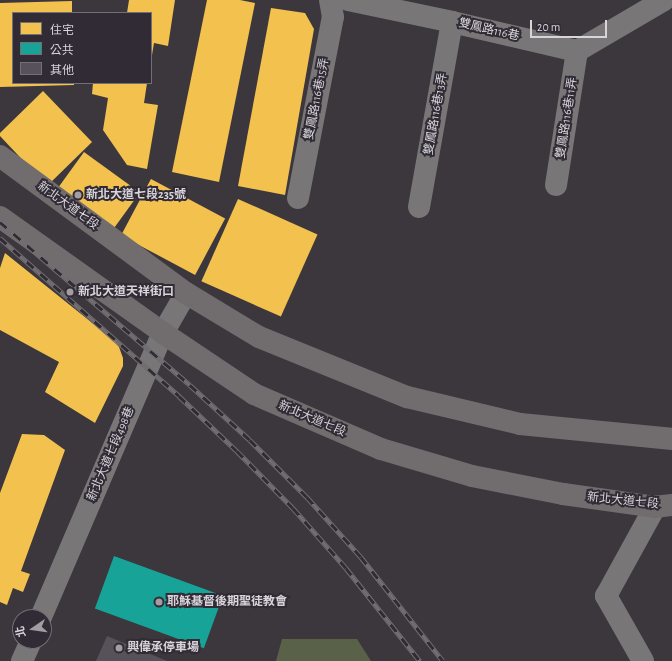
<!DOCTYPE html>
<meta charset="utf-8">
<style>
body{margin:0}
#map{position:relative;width:672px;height:661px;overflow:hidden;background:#3b373d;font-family:"Alegreya Sans","Noto Sans TC",sans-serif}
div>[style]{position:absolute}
.forest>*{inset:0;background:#596149}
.homes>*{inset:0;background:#f2c14e;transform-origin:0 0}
.public>*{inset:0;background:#17a398;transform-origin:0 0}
.building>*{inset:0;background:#57525a}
.minor>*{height:22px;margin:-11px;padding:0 11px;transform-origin:11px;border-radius:11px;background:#787677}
.major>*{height:22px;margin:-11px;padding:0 11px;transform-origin:11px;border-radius:11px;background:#716d6f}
.rail>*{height:4.5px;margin-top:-2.25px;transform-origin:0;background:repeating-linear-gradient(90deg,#312b35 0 9px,#716d70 0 18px);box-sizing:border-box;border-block:1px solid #716d70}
.dots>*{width:11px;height:11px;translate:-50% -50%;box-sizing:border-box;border:2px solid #312b35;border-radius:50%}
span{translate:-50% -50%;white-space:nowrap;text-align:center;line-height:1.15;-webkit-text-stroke:4px #312b35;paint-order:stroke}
.street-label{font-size:12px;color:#d8d4da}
.poi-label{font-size:12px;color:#d8d4da;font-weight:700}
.left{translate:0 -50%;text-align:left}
.legend{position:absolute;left:12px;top:12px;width:140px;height:72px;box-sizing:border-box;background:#312b35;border:1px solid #746f77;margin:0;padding:5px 7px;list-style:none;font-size:12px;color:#d8d4da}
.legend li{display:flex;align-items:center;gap:8px;height:20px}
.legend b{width:20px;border:1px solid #746f77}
.north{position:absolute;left:12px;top:609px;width:40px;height:40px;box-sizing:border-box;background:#312b35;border:1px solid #746f77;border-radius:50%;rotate:257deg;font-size:11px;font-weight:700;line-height:16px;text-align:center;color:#d8d4da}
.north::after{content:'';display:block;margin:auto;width:14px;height:18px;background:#a19da3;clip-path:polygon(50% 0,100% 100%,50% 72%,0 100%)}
.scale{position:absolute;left:530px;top:20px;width:77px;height:18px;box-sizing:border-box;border:2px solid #d8d4da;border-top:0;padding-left:5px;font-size:12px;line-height:14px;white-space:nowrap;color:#d8d4da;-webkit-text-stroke:3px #312b35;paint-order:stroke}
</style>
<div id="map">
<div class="forest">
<i style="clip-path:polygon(282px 639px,357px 639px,371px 661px,276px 661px)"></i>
</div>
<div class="homes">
<i style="clip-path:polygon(129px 0,175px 0,168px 46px,154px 43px,152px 55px,151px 13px,127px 13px)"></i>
<i style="clip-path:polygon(207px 0,240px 0,255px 3px,219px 182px,172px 172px)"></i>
<i style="clip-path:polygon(72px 1px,72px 13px,13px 13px,13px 83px,74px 83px,74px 85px,0 87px,0 3px)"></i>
<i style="clip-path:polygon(271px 8px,305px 13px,314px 29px,285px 195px,238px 186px)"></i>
<i style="clip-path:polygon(93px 83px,147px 83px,144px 103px,158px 105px,147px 169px,127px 165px,103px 130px,108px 98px,92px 94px)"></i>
<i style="clip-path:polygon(43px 91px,92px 142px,47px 186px,0 136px,0 133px)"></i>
<i style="left:84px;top:152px;width:69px;height:45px;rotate:36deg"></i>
<i style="left:151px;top:179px;width:84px;height:64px;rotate:28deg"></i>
<i style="left:238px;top:199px;width:87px;height:90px;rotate:24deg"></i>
<i style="clip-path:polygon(5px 253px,116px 342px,119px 347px,123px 358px,123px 366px,95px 423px,45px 392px,59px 362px,0 330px,0 268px)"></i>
<i style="clip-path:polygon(22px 434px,44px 435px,65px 450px,21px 571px,30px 574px,23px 592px,13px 588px,7px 605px,0 602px,0 493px)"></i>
</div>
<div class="public">
<i style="left:114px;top:556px;width:116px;height:56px;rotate:20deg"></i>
</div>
<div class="building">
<i style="clip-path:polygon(107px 636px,167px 661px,96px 661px)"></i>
</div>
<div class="minor">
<i style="left:348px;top:0;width:106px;rotate:11.9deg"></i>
<i style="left:452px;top:22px;width:128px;rotate:13.1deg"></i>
<i style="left:577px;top:51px;width:101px;rotate:-30.4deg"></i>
<i style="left:556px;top:185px;width:136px;rotate:-81.1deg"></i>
<i style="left:298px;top:198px;width:184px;rotate:-79.1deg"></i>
<i style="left:333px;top:17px;width:17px;rotate:-100deg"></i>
<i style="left:419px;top:207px;width:188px;rotate:-79.9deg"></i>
<i style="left:41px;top:617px;width:309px;rotate:-66.8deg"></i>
<i style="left:163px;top:333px;width:46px;rotate:-60.1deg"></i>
<i style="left:22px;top:661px;width:22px;rotate:-66deg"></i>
<i style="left:643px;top:661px;width:75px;rotate:-119.6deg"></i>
<i style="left:606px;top:596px;width:102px;rotate:-61.2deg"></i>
</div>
<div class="major">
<i style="left:0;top:156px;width:231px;rotate:36.4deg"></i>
<i style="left:186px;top:293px;width:85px;rotate:31.1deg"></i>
<i style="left:259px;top:337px;width:160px;rotate:22.1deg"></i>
<i style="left:407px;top:397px;width:116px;rotate:13.4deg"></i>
<i style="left:520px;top:424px;width:153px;rotate:5.6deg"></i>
<i style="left:0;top:217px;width:200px;rotate:35.4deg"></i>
<i style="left:163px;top:333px;width:110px;rotate:33.8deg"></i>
<i style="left:254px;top:394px;width:138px;rotate:23.4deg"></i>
<i style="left:381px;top:449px;width:95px;rotate:16.5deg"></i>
<i style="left:472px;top:476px;width:93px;rotate:11.2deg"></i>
<i style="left:563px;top:494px;width:93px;rotate:8deg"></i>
<i style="left:655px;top:507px;width:17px;rotate:-7deg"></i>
</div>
<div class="rail">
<i style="left:0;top:222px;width:250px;rotate:40.6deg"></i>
<i style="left:190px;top:385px;width:81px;rotate:42.5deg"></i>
<i style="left:250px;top:440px;width:81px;rotate:45deg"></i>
<i style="left:307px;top:497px;width:81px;rotate:48deg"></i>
<i style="left:361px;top:557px;width:132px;rotate:51.7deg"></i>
<i style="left:0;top:238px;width:239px;rotate:41.4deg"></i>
<i style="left:179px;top:396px;width:80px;rotate:43.5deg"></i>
<i style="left:237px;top:451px;width:80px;rotate:45.5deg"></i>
<i style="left:293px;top:508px;width:80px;rotate:48.5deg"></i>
<i style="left:346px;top:568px;width:119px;rotate:51.5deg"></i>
</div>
<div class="dots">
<i style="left:78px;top:195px;background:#a19da3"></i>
<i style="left:70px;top:292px;background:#a19da3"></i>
<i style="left:159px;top:602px;background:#a19da3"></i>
<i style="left:119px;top:648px;background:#a19da3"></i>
</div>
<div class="street-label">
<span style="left:489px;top:30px;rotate:13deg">雙鳳路116巷</span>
<span style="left:317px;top:99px;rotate:-79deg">雙鳳路116巷15弄</span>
<span style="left:436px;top:114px;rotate:-80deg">雙鳳路116巷13弄</span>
<span style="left:567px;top:118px;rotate:-81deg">雙鳳路116巷11弄</span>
<span style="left:68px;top:206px;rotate:36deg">新北大道七段</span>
<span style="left:312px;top:419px;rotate:23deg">新北大道七段</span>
<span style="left:111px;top:454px;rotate:-67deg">新北大道七段498巷</span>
<span style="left:623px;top:501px;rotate:6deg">新北大道七段</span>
</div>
<div class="poi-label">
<span class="left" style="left:86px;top:195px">新北大道七段235號</span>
<span class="left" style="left:78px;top:292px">新北大道天祥街口</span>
<span class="left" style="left:167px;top:602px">耶穌基督後期聖徒教會</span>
<span class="left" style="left:127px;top:648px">興偉承停車場</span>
</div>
<ul class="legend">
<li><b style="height:11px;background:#f2c14e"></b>住宅</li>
<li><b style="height:11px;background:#17a398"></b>公共</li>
<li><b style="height:11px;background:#57525a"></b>其他</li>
</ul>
<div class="north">北</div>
<div class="scale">20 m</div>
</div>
